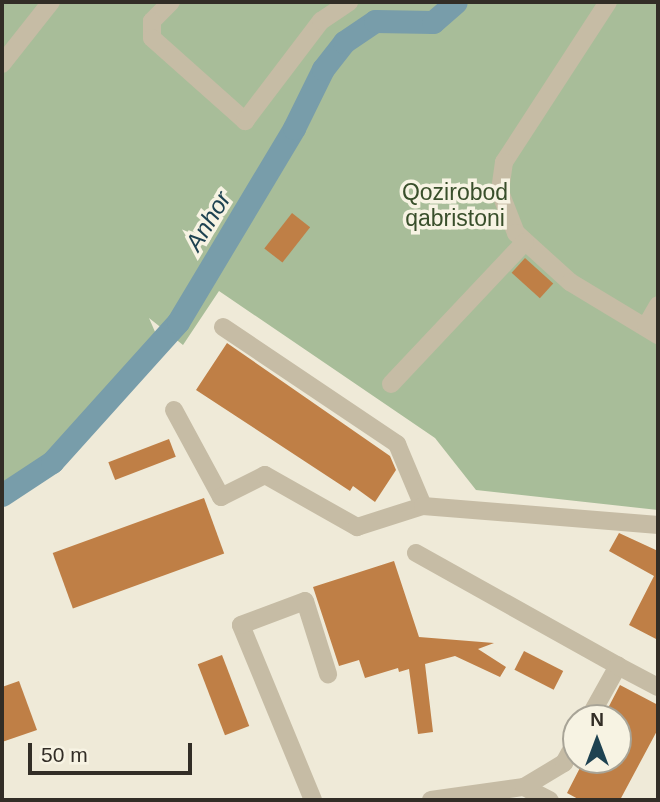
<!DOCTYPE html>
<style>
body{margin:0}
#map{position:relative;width:660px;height:802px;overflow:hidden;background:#efead8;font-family:Arial,sans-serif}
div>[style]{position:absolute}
.green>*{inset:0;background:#a8bd99}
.canal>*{height:23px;margin:-11.5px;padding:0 11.5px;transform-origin:11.5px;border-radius:11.5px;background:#789daa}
.building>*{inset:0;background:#bf7f46;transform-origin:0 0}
.minor>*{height:18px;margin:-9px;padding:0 9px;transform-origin:9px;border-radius:9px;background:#c6bca5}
span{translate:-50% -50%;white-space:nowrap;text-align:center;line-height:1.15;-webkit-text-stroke:7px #f7f3e3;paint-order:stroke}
.park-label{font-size:23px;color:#394f2b}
.water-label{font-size:24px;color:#1e4251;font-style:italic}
.frame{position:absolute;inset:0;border:4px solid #322d26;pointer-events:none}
.north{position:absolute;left:562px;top:704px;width:70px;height:70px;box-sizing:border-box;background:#f7f3e3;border:2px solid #a8a497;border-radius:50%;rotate:0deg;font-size:19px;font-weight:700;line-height:28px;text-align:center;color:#322d26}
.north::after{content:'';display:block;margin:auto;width:24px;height:32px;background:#1e4251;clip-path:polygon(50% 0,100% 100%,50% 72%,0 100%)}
.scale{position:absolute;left:28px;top:743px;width:164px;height:32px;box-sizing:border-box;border:4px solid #322d26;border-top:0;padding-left:9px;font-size:21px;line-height:24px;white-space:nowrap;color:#322d26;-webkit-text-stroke:5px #f7f3e3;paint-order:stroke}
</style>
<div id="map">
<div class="green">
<i style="clip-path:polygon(2px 2px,658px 2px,658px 510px,476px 490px,435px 438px,219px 291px,183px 345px,149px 318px,159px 341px,52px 462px,2px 495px)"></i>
</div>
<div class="canal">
<i style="left:2px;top:495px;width:60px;rotate:-33.4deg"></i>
<i style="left:52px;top:462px;width:188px;rotate:-48deg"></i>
<i style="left:178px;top:322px;width:226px;rotate:-59.1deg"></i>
<i style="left:294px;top:128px;width:66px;rotate:-63.8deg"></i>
<i style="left:323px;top:69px;width:34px;rotate:-52deg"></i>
<i style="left:344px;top:42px;width:37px;rotate:-34deg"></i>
<i style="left:375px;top:21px;width:58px;rotate:1deg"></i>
<i style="left:433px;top:22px;width:30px;rotate:-41deg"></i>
</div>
<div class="building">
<i style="left:292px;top:213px;width:23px;height:45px;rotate:38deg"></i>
<i style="left:525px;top:258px;width:38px;height:20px;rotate:42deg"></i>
<i style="clip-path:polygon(227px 343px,390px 456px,396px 470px,375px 502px,353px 486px,350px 491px,196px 390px)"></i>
<i style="left:169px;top:439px;width:19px;height:65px;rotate:69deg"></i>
<i style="left:204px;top:498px;width:59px;height:161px;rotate:70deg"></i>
<i style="clip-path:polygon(619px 533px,658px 551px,658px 640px,629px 625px,654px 576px,609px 551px)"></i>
<i style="clip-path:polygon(394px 561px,419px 637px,494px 643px,478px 649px,506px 667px,500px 677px,455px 656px,425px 664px,433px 732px,418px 734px,409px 669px,399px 672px,398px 668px,365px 678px,359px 660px,339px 666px,313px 587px)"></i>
<i style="left:524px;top:651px;width:44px;height:21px;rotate:27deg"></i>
<i style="left:222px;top:655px;width:76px;height:26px;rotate:69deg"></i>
<i style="clip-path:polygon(19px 681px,37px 730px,2px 742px,2px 687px)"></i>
<i style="clip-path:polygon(620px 685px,658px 705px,658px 729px,620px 800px,580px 800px,567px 793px,584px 760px,618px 760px,618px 718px,607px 718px,607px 710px)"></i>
</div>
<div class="minor">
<i style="left:171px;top:2px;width:27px;rotate:135deg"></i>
<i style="left:152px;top:21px;width:17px;rotate:90deg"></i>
<i style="left:152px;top:38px;width:125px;rotate:41.7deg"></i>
<i style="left:245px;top:121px;width:126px;rotate:-52.8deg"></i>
<i style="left:321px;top:21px;width:34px;rotate:-34deg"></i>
<i style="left:608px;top:2px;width:191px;rotate:123deg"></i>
<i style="left:504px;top:162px;width:30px;rotate:98deg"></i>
<i style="left:500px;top:192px;width:44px;rotate:68.7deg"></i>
<i style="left:516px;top:233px;width:73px;rotate:42.2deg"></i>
<i style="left:570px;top:282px;width:103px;rotate:31.1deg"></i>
<i style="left:2px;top:64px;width:79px;rotate:-51.7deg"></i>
<i style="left:646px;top:326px;width:24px;rotate:-60deg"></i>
<i style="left:223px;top:327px;width:210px;rotate:33.9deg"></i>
<i style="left:397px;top:444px;width:67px;rotate:67.2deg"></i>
<i style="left:391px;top:384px;width:195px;rotate:-46.7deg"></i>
<i style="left:174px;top:410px;width:99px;rotate:61.6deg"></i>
<i style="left:221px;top:497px;width:49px;rotate:-26.6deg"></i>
<i style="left:265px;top:475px;width:106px;rotate:29.5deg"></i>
<i style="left:357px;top:527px;width:69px;rotate:-17.7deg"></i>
<i style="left:423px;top:506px;width:236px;rotate:4.6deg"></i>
<i style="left:416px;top:553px;width:231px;rotate:29.2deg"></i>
<i style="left:589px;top:718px;width:60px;rotate:-60.9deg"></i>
<i style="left:618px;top:666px;width:45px;rotate:27.7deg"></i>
<i style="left:524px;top:787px;width:29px;rotate:27deg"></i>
<i style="left:313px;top:800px;width:189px;rotate:-112.4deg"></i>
<i style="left:241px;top:625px;width:68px;rotate:-20.6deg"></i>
<i style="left:305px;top:601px;width:77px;rotate:72.5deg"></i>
<i style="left:431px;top:800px;width:94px;rotate:-8deg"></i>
<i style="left:524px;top:787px;width:47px;rotate:-31deg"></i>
<i style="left:564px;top:763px;width:25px;rotate:-61deg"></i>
</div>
<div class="park-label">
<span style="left:455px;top:205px">Qozirobod<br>qabristoni</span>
</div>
<div class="water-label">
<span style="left:208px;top:221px;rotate:-59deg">Anhor</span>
</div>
<div class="frame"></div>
<div class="north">N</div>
<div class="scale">50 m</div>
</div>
